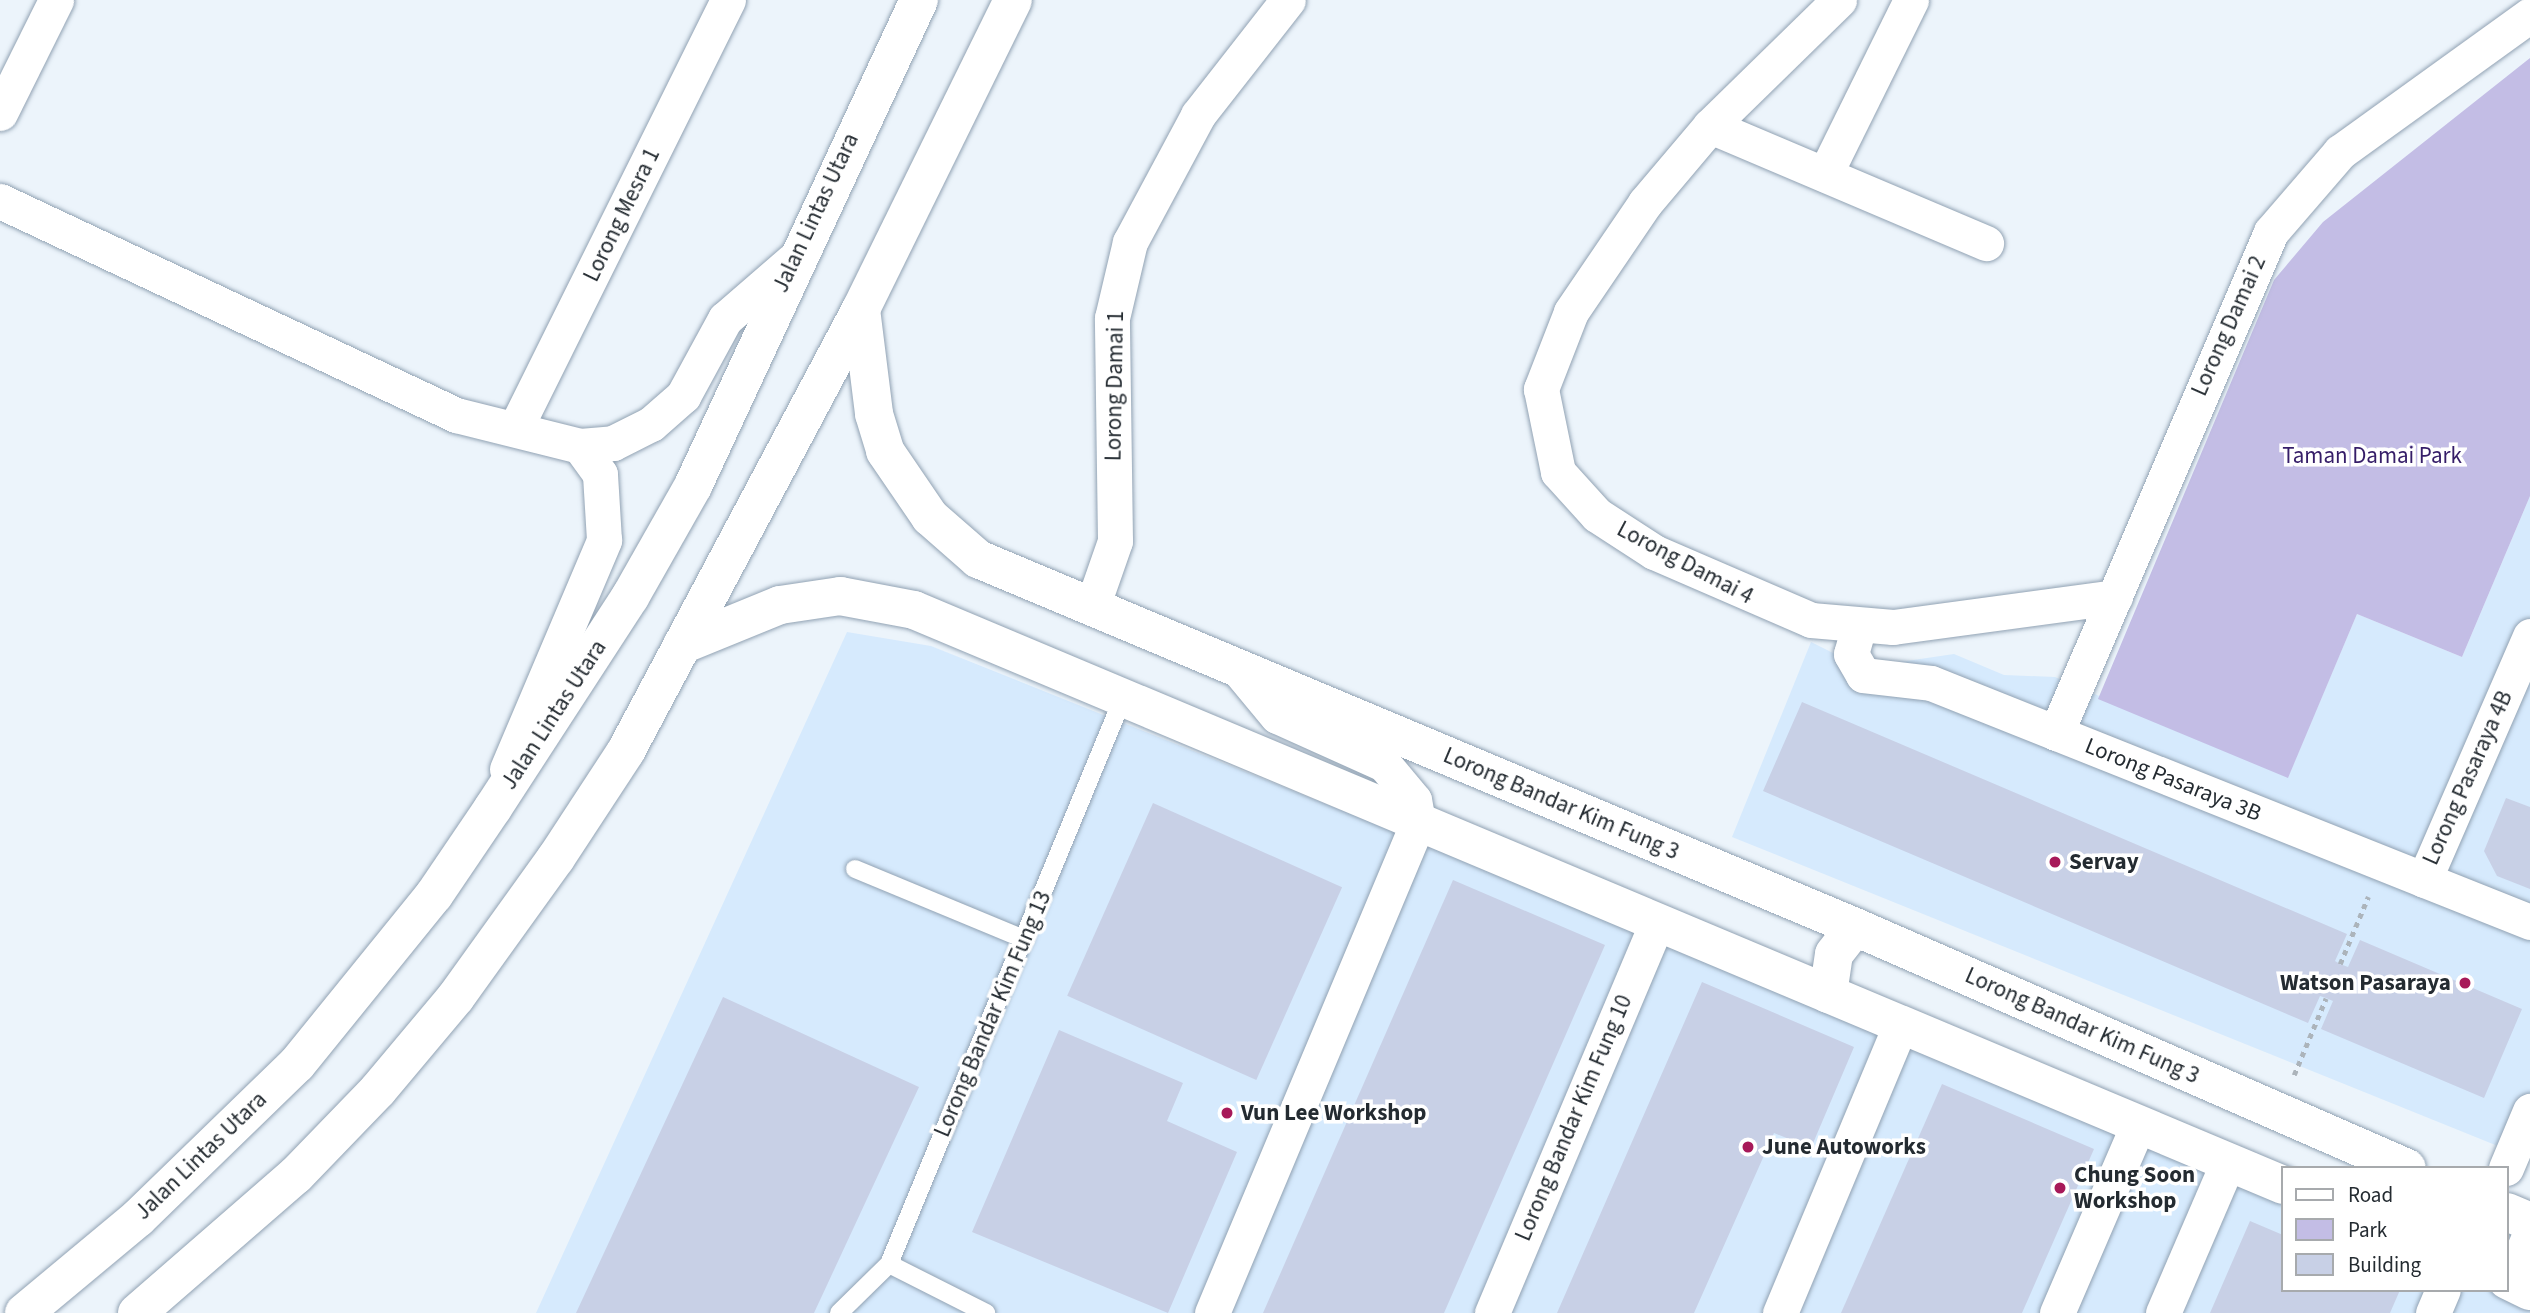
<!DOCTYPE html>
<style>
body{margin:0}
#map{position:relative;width:2530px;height:1313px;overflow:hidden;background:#ecf4fb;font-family:"Source Sans 3",sans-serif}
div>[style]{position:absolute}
.built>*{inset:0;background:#d6eafd}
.green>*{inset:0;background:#c3bde5}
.building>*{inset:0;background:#c8d0e6;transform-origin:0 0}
.path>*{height:4.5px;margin-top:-2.25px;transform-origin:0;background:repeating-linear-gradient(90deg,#acb4bb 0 5px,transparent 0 10px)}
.roads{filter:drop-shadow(0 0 2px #91a2b3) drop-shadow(0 0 2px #91a2b3)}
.lane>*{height:18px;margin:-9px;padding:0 9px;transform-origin:9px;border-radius:9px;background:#fff}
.street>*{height:35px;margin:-17.5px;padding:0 17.5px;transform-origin:17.5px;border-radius:17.5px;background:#fff}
.secondary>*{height:38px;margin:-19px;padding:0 19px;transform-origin:19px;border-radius:19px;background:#fff}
.primary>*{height:38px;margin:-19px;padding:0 19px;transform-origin:19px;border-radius:19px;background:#fff}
.dots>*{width:19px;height:19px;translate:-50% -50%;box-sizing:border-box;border:4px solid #fff;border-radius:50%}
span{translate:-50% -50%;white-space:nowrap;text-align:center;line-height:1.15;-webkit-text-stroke:7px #fff;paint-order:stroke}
.street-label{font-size:23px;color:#242b31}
.park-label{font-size:23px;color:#351d68}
.poi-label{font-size:23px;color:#242b31;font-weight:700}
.left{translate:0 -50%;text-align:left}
.right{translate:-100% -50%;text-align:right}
.legend{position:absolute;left:2281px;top:1166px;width:228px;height:126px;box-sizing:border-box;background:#fff;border:2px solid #a7aaad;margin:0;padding:9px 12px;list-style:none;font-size:21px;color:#242b31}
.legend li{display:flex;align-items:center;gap:14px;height:35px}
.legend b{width:35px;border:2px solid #a7aaad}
</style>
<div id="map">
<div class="built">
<i style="clip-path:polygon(2530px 496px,2530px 1159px,1732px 837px,1811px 642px,1835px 654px,1893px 663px,1954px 654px,2004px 675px,2055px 677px,2288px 777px,2357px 614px,2462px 657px)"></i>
<i style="clip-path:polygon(847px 632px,931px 646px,2005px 1076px,2283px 1197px,2283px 1290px,2498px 1290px,2530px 1304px,2530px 1313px,536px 1313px)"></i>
</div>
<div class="green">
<i style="clip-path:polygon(2530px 58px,2530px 496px,2462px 657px,2357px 614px,2288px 778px,2098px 699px,2274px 280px,2323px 222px)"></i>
</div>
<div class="building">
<i style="clip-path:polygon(1802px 702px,2347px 934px,2335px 961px,2340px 964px,2348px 967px,2360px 940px,2522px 1009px,2484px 1098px,2321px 1029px,2333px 1001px,2326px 998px,2320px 996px,2308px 1023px,1763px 791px)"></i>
<i style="clip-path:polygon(2506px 798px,2530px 807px,2530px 889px,2497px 876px,2484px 851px)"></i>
<i style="left:1153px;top:803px;width:207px;height:211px;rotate:24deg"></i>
<i style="clip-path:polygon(1453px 880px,1605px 945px,1444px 1313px,1263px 1313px)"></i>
<i style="clip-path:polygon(1702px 982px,1854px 1047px,1811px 1148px,1774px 1133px,1694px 1313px,1557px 1313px)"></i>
<i style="clip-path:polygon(723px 997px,919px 1087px,814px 1313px,576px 1313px)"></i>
<i style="clip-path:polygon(1059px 1030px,1183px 1083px,1167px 1121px,1237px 1152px,1168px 1313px,972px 1232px)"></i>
<i style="clip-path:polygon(1942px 1084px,2094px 1149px,2022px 1313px,1841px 1313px)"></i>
<i style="clip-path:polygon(2250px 1221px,2283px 1235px,2283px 1290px,2400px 1290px,2390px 1313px,2210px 1313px)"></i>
</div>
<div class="path">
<i style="left:2340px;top:964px;width:73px;rotate:-67.3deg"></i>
<i style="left:2294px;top:1075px;width:83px;rotate:-67.4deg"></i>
</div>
<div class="roads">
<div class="lane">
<i style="left:855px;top:869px;width:183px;rotate:22.5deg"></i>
<i style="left:889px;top:1264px;width:109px;rotate:26.8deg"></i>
<i style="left:839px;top:1313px;width:70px;rotate:-44.4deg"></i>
<i style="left:889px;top:1264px;width:612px;rotate:-67.54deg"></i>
</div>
<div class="street">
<i style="left:1839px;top:0;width:180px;rotate:135.7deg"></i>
<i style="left:1710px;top:126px;width:101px;rotate:130.2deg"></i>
<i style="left:1645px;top:203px;width:132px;rotate:124.2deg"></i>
<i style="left:1571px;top:312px;width:83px;rotate:111.3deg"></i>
<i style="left:1541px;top:389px;width:85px;rotate:78.4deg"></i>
<i style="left:1558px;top:472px;width:58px;rotate:47.8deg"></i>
<i style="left:1597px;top:515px;width:68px;rotate:33deg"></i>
<i style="left:1654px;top:552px;width:171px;rotate:23.4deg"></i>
<i style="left:1811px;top:620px;width:82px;rotate:4.9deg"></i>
<i style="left:1893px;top:627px;width:224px;rotate:-7.7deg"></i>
<i style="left:0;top:113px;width:126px;rotate:-63.6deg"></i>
<i style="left:1710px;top:126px;width:300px;rotate:23deg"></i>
<i style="left:1825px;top:174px;width:194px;rotate:-63.7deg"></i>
<i style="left:0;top:201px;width:504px;rotate:25.14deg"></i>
<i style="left:456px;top:415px;width:128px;rotate:14deg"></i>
<i style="left:580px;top:446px;width:33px;rotate:-5deg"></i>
<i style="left:613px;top:443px;width:42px;rotate:-26.6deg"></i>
<i style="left:651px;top:424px;width:43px;rotate:-41.2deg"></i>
<i style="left:683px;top:396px;width:88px;rotate:-61.4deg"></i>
<i style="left:725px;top:319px;width:89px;rotate:-40.9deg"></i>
<i style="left:515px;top:429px;width:479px;rotate:-63.6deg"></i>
<i style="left:1092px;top:607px;width:70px;rotate:-70.8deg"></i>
<i style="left:1115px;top:541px;width:223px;rotate:-90.8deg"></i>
<i style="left:1112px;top:318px;width:78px;rotate:-76.7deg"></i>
<i style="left:1130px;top:242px;width:144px;rotate:-61.8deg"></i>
<i style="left:1198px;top:115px;width:146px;rotate:-52deg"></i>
<i style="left:1859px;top:626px;width:29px;rotate:106deg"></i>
<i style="left:1851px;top:654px;width:24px;rotate:60deg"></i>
<i style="left:1863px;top:675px;width:68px;rotate:6.7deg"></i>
<i style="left:1931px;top:683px;width:645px;rotate:21.75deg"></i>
<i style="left:2056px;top:733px;width:545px;rotate:-66.77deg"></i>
<i style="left:2271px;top:232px;width:106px;rotate:-49.2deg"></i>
<i style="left:2340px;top:152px;width:234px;rotate:-35.8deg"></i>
<i style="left:507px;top:769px;width:249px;rotate:-67deg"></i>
<i style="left:604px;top:540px;width:66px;rotate:-93.5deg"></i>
<i style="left:600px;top:474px;width:34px;rotate:-126deg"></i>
<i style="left:2424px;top:880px;width:266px;rotate:-66.5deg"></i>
<i style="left:2506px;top:1168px;width:62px;rotate:-67.2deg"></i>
<i style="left:2510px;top:1282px;width:52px;rotate:-67.4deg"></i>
<i style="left:1212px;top:1313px;width:532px;rotate:-67.24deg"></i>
<i style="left:1418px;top:822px;width:22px;rotate:-100deg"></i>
<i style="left:1414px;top:800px;width:47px;rotate:-129.8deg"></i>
<i style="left:1384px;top:764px;width:117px;rotate:-155.8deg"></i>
<i style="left:1277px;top:716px;width:61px;rotate:-129.7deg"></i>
<i style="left:1492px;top:1313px;width:424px;rotate:-67.1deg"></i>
<i style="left:1780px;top:1313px;width:313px;rotate:-67.3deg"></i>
<i style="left:2057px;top:1313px;width:205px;rotate:-66.7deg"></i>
<i style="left:2163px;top:1313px;width:164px;rotate:-66.7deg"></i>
<i style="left:2433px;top:1313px;width:25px;rotate:-67deg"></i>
</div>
<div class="secondary">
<i style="left:861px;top:309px;width:106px;rotate:82.9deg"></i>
<i style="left:874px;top:414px;width:39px;rotate:73deg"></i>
<i style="left:885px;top:451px;width:80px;rotate:55.7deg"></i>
<i style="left:930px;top:517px;width:64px;rotate:41.2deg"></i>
<i style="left:978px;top:559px;width:951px;rotate:22.76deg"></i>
<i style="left:1855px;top:927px;width:602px;rotate:23.59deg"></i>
<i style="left:682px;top:645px;width:106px;rotate:-22.2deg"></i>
<i style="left:780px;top:605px;width:61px;rotate:-8.5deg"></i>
<i style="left:840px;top:596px;width:75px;rotate:10.7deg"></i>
<i style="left:914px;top:610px;width:1485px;rotate:22.78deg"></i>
<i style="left:1828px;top:994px;width:40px;rotate:-81.5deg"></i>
<i style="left:1834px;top:954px;width:34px;rotate:-52deg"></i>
<i style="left:2507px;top:1212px;width:25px;rotate:23deg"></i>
<i style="left:2507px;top:1280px;width:25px;rotate:26deg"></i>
</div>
<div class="primary">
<i style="left:24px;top:1313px;width:148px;rotate:-39.8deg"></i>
<i style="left:138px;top:1218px;width:221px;rotate:-44.1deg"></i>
<i style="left:297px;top:1064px;width:218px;rotate:-51deg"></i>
<i style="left:434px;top:895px;width:105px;rotate:-55.9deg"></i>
<i style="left:493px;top:808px;width:252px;rotate:-57deg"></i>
<i style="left:630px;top:597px;width:128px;rotate:-60.4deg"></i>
<i style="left:693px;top:486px;width:536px;rotate:-65.06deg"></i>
<i style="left:137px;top:1313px;width:211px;rotate:-41deg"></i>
<i style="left:296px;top:1175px;width:118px;rotate:-46deg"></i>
<i style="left:378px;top:1090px;width:121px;rotate:-50deg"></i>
<i style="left:456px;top:997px;width:171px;rotate:-54.3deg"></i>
<i style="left:556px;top:858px;width:128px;rotate:-56.8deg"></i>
<i style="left:626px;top:751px;width:501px;rotate:-62deg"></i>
<i style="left:861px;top:309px;width:344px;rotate:-63.8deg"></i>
</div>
</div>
<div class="dots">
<i style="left:2055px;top:862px;background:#a71959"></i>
<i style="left:2465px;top:983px;background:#a71959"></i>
<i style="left:1227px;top:1113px;background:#a71959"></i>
<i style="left:1748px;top:1147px;background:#a71959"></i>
<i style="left:2060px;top:1188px;background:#a71959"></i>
</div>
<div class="street-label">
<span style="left:816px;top:213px;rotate:-65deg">Jalan Lintas Utara</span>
<span style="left:622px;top:215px;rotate:-64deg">Lorong Mesra 1</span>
<span style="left:2229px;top:326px;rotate:-66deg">Lorong Damai 2</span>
<span style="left:1115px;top:386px;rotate:-89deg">Lorong Damai 1</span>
<span style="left:1685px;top:563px;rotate:28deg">Lorong Damai 4</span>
<span style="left:554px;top:715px;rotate:-57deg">Jalan Lintas Utara</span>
<span style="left:2468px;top:778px;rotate:-66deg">Lorong Pasaraya 4B</span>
<span style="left:2173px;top:780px;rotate:22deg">Lorong Pasaraya 3B</span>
<span style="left:1561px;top:804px;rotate:23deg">Lorong Bandar Kim Fung 3</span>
<span style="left:993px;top:1014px;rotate:-67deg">Lorong Bandar Kim Fung 13</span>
<span style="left:2082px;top:1026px;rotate:24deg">Lorong Bandar Kim Fung 3</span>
<span style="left:1574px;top:1118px;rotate:-67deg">Lorong Bandar Kim Fung 10</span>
<span style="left:201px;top:1156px;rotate:-44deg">Jalan Lintas Utara</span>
</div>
<div class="park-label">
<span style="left:2372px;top:456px">Taman Damai Park</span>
</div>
<div class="poi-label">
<span class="left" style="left:2069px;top:862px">Servay</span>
<span class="right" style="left:2451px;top:983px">Watson Pasaraya</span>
<span class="left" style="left:1241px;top:1113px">Vun Lee Workshop</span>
<span class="left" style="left:1762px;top:1147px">June Autoworks</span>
<span class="left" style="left:2074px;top:1188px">Chung Soon<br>Workshop</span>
</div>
<ul class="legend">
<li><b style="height:9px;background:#fff"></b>Road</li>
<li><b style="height:19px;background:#c3bde5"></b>Park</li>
<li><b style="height:19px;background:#c8d0e6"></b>Building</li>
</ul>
</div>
